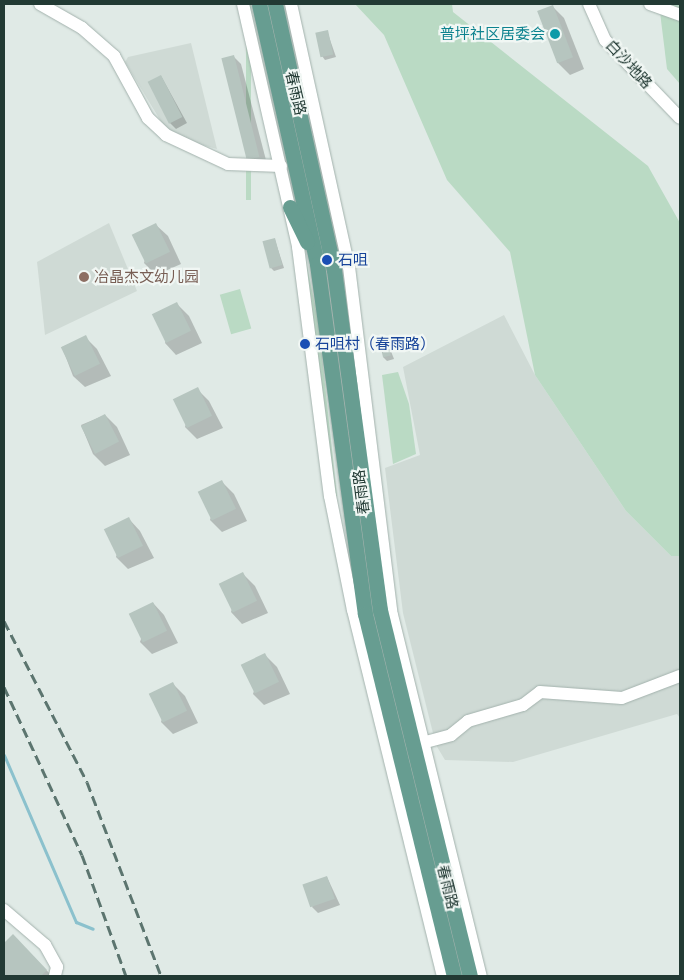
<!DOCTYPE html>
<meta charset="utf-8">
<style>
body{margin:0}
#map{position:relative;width:684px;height:980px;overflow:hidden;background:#e0eae6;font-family:"PT Sans","Noto Sans SC",sans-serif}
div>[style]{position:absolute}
.built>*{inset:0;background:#cfdad5}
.green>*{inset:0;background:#badac4;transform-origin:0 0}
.shadow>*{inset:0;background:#0003}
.stream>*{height:3px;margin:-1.5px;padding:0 1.5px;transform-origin:1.5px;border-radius:1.5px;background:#8bc1cd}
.building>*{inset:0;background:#b6c5bf;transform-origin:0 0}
.roads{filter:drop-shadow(0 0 1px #a3b2ad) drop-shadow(0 0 1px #a3b2ad)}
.minor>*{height:12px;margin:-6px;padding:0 6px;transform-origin:6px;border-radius:6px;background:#fff}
.major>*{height:15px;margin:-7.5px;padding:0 7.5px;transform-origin:7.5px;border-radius:7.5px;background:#679d91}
.rail>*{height:3px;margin-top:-1.5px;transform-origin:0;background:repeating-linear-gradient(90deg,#5c756f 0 10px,transparent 0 15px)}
.dots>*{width:14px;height:14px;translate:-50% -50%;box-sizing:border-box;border:2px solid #f1f7f4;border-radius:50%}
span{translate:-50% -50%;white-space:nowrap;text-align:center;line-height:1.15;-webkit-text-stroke:4.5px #f1f7f4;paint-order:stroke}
.culture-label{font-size:15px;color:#0d838f}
.right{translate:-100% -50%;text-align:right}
.street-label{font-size:15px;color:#223a34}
.transit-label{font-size:15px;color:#164399}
.left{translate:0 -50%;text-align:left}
.education-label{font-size:15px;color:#785e54}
.frame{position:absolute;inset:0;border:5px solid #223a34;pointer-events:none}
</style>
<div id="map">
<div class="built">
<i style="clip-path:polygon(191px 43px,217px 149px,188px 141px,165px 128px,125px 62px,128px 57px)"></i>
<i style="clip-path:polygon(109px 223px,137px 291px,45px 335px,37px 262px)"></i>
<i style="clip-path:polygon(504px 315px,535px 375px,626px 511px,671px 556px,680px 556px,680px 718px,677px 714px,513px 762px,445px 760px,436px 745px,403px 613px,385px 468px,420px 455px,403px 367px)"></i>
</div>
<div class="green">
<i style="left:246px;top:4px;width:5px;height:196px"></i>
<i style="clip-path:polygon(355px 4px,452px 4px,453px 12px,648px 166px,680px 223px,680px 556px,671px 556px,626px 511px,535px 375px,510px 252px,447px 180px,384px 35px)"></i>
<i style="clip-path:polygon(659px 4px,680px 4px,680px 84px,667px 69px)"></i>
<i style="clip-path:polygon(305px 256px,318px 320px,337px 496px,335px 497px)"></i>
<i style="left:240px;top:289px;width:41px;height:21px;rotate:74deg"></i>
<i style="clip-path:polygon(398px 372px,409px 404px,416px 454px,393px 464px,382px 375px)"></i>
</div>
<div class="shadow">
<i style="clip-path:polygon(552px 6px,564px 18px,584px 69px,570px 75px,558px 63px)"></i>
<i style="clip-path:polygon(327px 31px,336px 57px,325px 60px,322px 56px)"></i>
<i style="clip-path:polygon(233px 56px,241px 64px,267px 164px,256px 164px,248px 156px)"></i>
<i style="clip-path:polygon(161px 76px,187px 123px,176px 129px,170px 123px)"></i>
<i style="clip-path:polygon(156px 225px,168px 236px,181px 264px,156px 275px,144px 263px)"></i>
<i style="clip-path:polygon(275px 240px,284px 268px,274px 271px,270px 267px)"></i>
<i style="clip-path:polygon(177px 304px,189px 316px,202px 343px,176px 355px,165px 343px)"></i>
<i style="clip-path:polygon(85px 337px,97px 349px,111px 376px,85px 387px,73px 376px,62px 347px)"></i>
<i style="clip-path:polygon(387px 341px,394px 359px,387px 361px,383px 357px)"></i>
<i style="clip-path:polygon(197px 389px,209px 401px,223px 428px,197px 439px,185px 427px)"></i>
<i style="clip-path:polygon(105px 415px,117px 427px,130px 455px,105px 466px,93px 454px,81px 425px)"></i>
<i style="clip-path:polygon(222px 482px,234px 494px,247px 521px,222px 532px,210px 520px)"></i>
<i style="clip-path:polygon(129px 519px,140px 531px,154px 558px,128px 569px,116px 557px)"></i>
<i style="clip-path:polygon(243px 574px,255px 586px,268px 613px,242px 624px,231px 612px)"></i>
<i style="clip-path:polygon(153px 603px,164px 615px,178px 643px,152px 654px,140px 642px)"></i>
<i style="clip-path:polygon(265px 655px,277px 667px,290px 694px,264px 705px,253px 694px)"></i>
<i style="clip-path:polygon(173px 684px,185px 696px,198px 723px,173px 734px,161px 722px)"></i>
<i style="clip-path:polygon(327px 877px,340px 905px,318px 913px,312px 907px)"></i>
<i style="clip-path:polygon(13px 936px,25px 948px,52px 976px,4px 976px,4px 945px)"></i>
</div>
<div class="stream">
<i style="left:4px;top:755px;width:182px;rotate:66.7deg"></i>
<i style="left:76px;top:922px;width:18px;rotate:22deg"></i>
</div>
<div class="building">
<i style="left:553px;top:5px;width:56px;height:17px;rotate:69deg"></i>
<i style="left:328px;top:30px;width:25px;height:13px;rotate:78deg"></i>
<i style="left:234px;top:55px;width:105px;height:13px;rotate:76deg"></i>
<i style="left:161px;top:75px;width:47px;height:15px;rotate:63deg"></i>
<i style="left:156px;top:223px;width:32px;height:27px;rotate:64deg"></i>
<i style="left:275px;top:238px;width:28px;height:13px;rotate:75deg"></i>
<i style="left:177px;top:302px;width:32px;height:28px;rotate:64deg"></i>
<i style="left:86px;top:335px;width:32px;height:28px;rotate:64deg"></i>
<i style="left:387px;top:339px;width:17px;height:8px;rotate:77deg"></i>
<i style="left:198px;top:387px;width:32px;height:28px;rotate:64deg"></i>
<i style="left:105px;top:414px;width:31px;height:27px;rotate:63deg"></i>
<i style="left:222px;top:480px;width:32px;height:27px;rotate:64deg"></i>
<i style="left:129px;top:517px;width:32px;height:28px;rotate:64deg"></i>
<i style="left:243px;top:572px;width:32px;height:27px;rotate:64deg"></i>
<i style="left:153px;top:602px;width:32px;height:27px;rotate:64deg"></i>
<i style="left:265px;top:653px;width:32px;height:27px;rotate:64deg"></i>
<i style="left:173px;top:682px;width:32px;height:27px;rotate:64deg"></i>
<i style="left:327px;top:876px;width:24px;height:26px;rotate:71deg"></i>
<i style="clip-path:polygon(13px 934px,47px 970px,41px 976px,4px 976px,4px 943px)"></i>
</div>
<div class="roads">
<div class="minor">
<i style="left:40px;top:4px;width:48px;rotate:29.7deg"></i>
<i style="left:82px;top:28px;width:43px;rotate:41.2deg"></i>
<i style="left:114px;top:56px;width:71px;rotate:61.3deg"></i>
<i style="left:148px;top:118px;width:25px;rotate:43deg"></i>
<i style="left:166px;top:135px;width:68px;rotate:25.1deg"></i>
<i style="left:228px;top:164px;width:53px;rotate:2.2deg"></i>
<i style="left:243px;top:4px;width:249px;rotate:77.2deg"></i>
<i style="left:298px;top:247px;width:251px;rotate:82.7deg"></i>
<i style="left:330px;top:496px;width:116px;rotate:78.6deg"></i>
<i style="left:353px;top:610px;width:377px;rotate:76.2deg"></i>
<i style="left:291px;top:4px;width:269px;rotate:77.6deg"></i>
<i style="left:349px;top:267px;width:351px;rotate:83deg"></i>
<i style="left:392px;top:615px;width:372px;rotate:76.2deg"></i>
<i style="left:589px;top:4px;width:39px;rotate:66deg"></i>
<i style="left:605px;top:40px;width:108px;rotate:46.1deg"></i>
<i style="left:650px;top:4px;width:32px;rotate:20deg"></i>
<i style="left:422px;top:743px;width:30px;rotate:-15deg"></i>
<i style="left:451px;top:735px;width:22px;rotate:-39deg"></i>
<i style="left:468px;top:721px;width:57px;rotate:-16.2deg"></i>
<i style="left:523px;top:705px;width:21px;rotate:-37deg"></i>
<i style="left:540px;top:692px;width:82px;rotate:4.2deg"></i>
<i style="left:622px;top:698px;width:62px;rotate:-20.8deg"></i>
<i style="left:4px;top:910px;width:54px;rotate:40.5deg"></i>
<i style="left:45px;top:945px;width:25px;rotate:61deg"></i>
<i style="left:57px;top:967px;width:9px;rotate:103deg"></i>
</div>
<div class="major">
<i style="left:259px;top:4px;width:266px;rotate:77.4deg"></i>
<i style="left:317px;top:264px;width:353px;rotate:82.2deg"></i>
<i style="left:365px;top:614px;width:373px;rotate:76.2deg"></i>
<i style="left:275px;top:4px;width:272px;rotate:77.5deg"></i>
<i style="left:334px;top:270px;width:343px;rotate:82.3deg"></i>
<i style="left:380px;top:610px;width:377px;rotate:76.2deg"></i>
<i style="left:290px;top:207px;width:39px;rotate:64deg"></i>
</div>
</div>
<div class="rail">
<i style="left:4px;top:621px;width:181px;rotate:62.7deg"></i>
<i style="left:87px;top:782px;width:208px;rotate:69.1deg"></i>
<i style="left:4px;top:687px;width:185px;rotate:65.1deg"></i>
<i style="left:82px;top:855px;width:129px;rotate:70deg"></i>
</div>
<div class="dots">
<i style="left:555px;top:34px;background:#0f9aa8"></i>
<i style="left:327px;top:260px;background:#1a4fb4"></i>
<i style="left:84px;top:277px;background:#8d6e63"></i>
<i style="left:305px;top:344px;background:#1a4fb4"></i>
</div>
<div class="culture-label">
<span class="right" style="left:545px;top:34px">普坪社区居委会</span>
</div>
<div class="street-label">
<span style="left:629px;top:64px;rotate:47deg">白沙地路</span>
<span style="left:296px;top:93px;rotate:77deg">春雨路</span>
<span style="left:361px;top:492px;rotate:-97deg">春雨路</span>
<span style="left:448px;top:887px;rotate:76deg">春雨路</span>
</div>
<div class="transit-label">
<span class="left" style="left:338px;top:260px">石咀</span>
<span class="left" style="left:315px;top:344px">石咀村（春雨路）</span>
</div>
<div class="education-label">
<span class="left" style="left:94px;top:277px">冶晶杰文幼儿园</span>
</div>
<div class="frame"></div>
</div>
